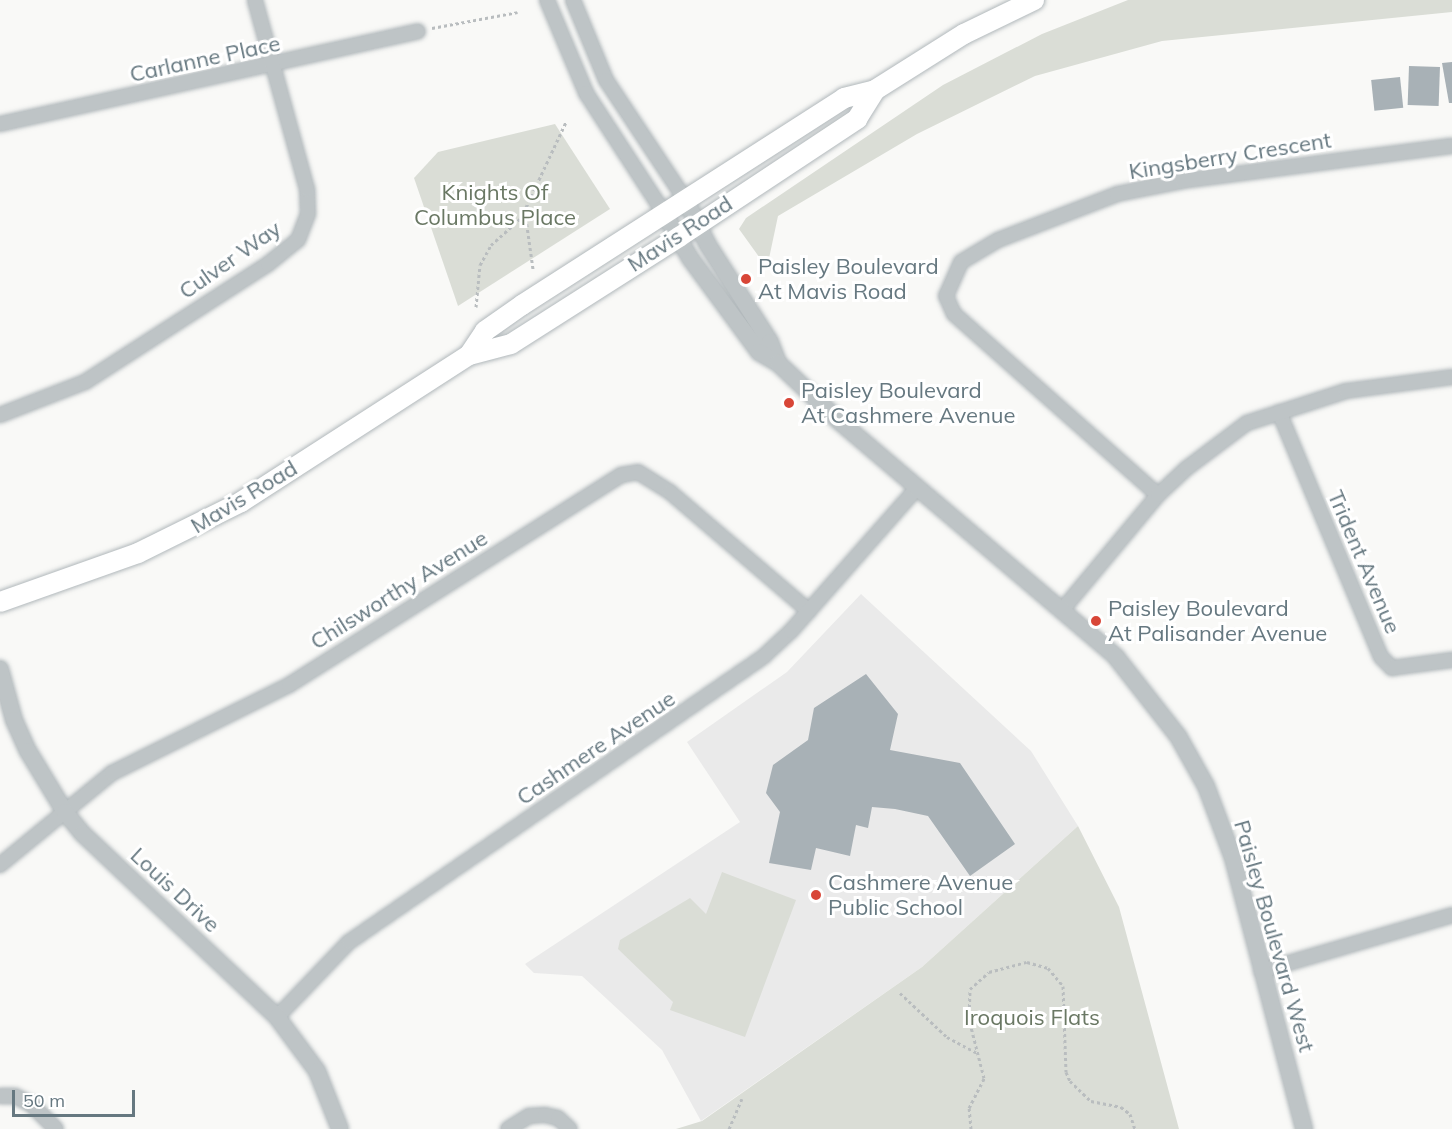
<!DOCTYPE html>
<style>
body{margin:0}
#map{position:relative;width:1452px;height:1129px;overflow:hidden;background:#f9f9f7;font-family:Mulish,sans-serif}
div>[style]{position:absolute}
.built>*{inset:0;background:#eaeaea}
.green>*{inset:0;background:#daddd6}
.building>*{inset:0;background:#a8b1b6;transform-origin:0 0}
.path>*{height:3px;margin-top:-1.5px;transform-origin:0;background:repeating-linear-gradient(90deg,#b9bdbf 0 3px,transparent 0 6px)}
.roads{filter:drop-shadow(0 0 2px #b1b8bb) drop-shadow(0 0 2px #b1b8bb)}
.minor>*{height:14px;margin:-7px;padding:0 7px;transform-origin:7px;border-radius:7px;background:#bec4c6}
.tertiary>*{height:16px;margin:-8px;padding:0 8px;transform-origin:8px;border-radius:8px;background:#bec4c6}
.secondary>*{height:20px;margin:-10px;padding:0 10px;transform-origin:10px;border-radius:10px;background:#fff}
.dots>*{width:16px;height:16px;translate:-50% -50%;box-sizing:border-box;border:3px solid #fff;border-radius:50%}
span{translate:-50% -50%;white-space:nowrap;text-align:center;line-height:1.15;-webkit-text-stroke:6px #fff;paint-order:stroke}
.street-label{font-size:22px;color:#667880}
.park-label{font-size:22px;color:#6a7864}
.poi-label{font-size:22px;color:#667880}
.left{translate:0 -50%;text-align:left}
.scale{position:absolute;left:12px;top:1090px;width:123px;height:27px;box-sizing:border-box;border:3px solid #667880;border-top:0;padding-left:8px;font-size:18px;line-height:21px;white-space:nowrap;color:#667880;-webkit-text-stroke:4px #fff;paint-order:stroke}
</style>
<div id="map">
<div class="built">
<i style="clip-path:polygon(861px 594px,1031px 751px,1078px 826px,922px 967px,701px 1121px,662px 1050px,582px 976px,534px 973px,525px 964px,740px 822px,687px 742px,787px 672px)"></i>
</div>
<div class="green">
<i style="clip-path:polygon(1128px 0,1452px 0,1452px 12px,1162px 41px,1035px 76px,917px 134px,778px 216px,767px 268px,739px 229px,746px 218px,943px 85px,1042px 34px)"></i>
<i style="clip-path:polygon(555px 124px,610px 209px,458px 306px,414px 178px,438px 152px)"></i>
<i style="clip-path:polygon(1078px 826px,1119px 907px,1179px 1129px,676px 1129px,702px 1121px,922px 967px)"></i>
<i style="clip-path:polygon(722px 872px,796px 900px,745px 1037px,670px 1010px,673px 1002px,618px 949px,620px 940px,690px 898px,706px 914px)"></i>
</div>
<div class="building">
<i style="clip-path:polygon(1452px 62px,1452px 103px,1449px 103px,1442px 63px)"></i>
<i style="left:1409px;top:66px;width:31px;height:39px;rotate:2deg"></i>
<i style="left:1400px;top:77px;width:31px;height:29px;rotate:84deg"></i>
<i style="clip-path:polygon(866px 674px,898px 714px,890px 750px,960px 763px,1015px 844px,970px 876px,928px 816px,895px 809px,872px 807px,868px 828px,856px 825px,850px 856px,816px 848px,811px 870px,769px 863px,780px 812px,766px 793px,773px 765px,808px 740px,814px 708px)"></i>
</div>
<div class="path">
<i style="left:432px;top:28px;width:87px;rotate:-10.5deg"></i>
<i style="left:525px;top:212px;width:58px;rotate:82deg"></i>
<i style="left:476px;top:307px;width:42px;rotate:-84.6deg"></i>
<i style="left:480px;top:265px;width:23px;rotate:-61deg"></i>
<i style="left:491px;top:245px;width:40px;rotate:-42deg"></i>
<i style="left:521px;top:218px;width:106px;rotate:-64.9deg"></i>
<i style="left:900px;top:993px;width:64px;rotate:43.1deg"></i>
<i style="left:947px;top:1037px;width:34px;rotate:28deg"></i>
<i style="left:729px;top:1129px;width:33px;rotate:-67deg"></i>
<i style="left:971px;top:1129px;width:21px;rotate:-95deg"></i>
<i style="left:969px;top:1108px;width:34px;rotate:-63deg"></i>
<i style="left:984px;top:1078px;width:61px;rotate:-104.3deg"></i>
<i style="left:969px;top:1019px;width:30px;rotate:-88deg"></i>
<i style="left:970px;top:989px;width:25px;rotate:-42deg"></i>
<i style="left:989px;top:972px;width:39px;rotate:-15deg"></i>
<i style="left:1027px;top:962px;width:22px;rotate:16deg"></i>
<i style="left:1048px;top:968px;width:23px;rotate:50deg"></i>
<i style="left:1063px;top:986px;width:86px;rotate:88deg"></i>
<i style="left:1066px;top:1072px;width:10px;rotate:66deg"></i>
<i style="left:1070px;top:1081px;width:29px;rotate:44deg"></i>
<i style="left:1091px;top:1101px;width:31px;rotate:11deg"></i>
<i style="left:1121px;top:1107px;width:11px;rotate:38deg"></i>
<i style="left:1130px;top:1114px;width:16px;rotate:72deg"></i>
</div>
<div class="roads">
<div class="minor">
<i style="left:547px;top:0;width:101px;rotate:67.2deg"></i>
<i style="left:586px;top:93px;width:143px;rotate:57deg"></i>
<i style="left:573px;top:0;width:87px;rotate:67.6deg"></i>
<i style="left:606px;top:80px;width:145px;rotate:56.5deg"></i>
<i style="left:0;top:124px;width:428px;rotate:-12.5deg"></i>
<i style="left:1279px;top:412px;width:265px;rotate:67.4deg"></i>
<i style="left:1381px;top:657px;width:16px;rotate:45deg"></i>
<i style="left:1392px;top:668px;width:61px;rotate:-7.6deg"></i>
<i style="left:0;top:415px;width:91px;rotate:-21.2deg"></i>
<i style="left:85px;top:382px;width:218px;rotate:-32.8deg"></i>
<i style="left:268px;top:264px;width:38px;rotate:-39deg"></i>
<i style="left:298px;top:240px;width:28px;rotate:-69deg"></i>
<i style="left:308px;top:214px;width:25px;rotate:-92deg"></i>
<i style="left:307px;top:189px;width:196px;rotate:-105.4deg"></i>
<i style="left:1158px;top:495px;width:273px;rotate:-138.4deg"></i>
<i style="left:954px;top:314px;width:20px;rotate:-114deg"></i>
<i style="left:946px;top:296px;width:37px;rotate:-66deg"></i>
<i style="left:961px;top:262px;width:43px;rotate:-30.7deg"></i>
<i style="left:998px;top:240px;width:128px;rotate:-21.1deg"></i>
<i style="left:1117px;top:194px;width:66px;rotate:-11.3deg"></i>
<i style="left:1182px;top:181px;width:272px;rotate:-7.4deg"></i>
<i style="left:1063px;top:609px;width:148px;rotate:-50.2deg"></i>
<i style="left:1158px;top:495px;width:40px;rotate:-43deg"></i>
<i style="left:1187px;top:468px;width:75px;rotate:-36.9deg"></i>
<i style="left:1247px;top:423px;width:104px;rotate:-17.9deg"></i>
<i style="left:1346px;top:391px;width:107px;rotate:-7.5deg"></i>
<i style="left:0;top:865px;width:145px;rotate:-39.4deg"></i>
<i style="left:112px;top:773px;width:198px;rotate:-26.4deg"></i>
<i style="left:289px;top:685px;width:393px;rotate:-32.3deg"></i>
<i style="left:621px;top:475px;width:17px;rotate:-10deg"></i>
<i style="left:638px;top:472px;width:38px;rotate:32deg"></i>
<i style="left:670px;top:492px;width:183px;rotate:40.6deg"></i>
<i style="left:1261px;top:971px;width:199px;rotate:-16.3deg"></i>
<i style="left:277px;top:1017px;width:104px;rotate:-46.2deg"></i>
<i style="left:349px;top:942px;width:503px;rotate:-34.54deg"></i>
<i style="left:763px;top:657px;width:38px;rotate:-43deg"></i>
<i style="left:791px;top:631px;width:191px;rotate:-48.6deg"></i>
<i style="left:0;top:1096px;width:15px"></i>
<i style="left:15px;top:1096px;width:18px;rotate:27deg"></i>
<i style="left:31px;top:1104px;width:35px;rotate:45deg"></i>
<i style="left:508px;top:1129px;width:25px;rotate:-32deg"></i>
<i style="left:529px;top:1116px;width:16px;rotate:-4deg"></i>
<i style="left:545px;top:1115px;width:13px;rotate:13deg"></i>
<i style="left:558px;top:1118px;width:16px;rotate:43deg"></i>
</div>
<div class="tertiary">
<i style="left:686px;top:201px;width:49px;rotate:63.4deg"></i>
<i style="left:708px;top:245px;width:115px;rotate:57.4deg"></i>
<i style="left:770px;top:342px;width:22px;rotate:69deg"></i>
<i style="left:664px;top:213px;width:52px;rotate:60deg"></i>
<i style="left:690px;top:258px;width:117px;rotate:53.7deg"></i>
<i style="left:759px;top:352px;width:22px;rotate:30deg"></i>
<i style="left:778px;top:363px;width:83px;rotate:43.5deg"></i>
<i style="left:838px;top:420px;width:365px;rotate:40.4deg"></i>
<i style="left:1116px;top:657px;width:100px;rotate:51.9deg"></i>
<i style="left:1178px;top:736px;width:57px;rotate:60.8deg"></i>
<i style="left:1206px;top:786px;width:77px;rotate:69.4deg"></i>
<i style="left:1233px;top:858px;width:280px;rotate:75.3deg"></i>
<i style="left:0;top:669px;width:53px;rotate:74.6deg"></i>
<i style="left:14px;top:720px;width:34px;rotate:66deg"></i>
<i style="left:28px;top:751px;width:71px;rotate:58.8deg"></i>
<i style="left:65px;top:812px;width:28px;rotate:51deg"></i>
<i style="left:83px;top:834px;width:267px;rotate:43.3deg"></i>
<i style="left:277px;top:1017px;width:67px;rotate:53.5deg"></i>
<i style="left:317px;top:1071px;width:62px;rotate:68.4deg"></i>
</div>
<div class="secondary">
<i style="left:469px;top:355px;width:29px;rotate:-56deg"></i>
<i style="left:485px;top:331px;width:45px;rotate:-35.1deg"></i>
<i style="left:522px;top:305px;width:383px;rotate:-32.7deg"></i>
<i style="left:844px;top:98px;width:32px;rotate:-14deg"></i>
<i style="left:875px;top:90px;width:105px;rotate:-32.2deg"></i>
<i style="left:964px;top:34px;width:78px;rotate:-25.9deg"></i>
<i style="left:0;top:602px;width:146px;rotate:-19.5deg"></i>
<i style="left:138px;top:553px;width:115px;rotate:-26.3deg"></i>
<i style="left:241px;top:502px;width:271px;rotate:-32.8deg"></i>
<i style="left:469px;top:355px;width:43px;rotate:-14.7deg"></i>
<i style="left:511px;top:344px;width:199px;rotate:-32.5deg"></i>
<i style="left:679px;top:237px;width:214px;rotate:-33.5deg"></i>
<i style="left:857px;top:119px;width:34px;rotate:-58deg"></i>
</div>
</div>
<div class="dots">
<i style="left:746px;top:279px;background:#d84637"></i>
<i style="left:789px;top:403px;background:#d84637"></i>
<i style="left:1096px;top:621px;background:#d84637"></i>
<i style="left:816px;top:895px;background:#d84637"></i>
</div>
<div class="street-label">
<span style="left:205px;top:59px;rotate:-12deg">Carlanne Place</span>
<span style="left:1230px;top:156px;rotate:-9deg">Kingsberry Crescent</span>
<span style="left:680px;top:234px;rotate:-33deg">Mavis Road</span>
<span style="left:230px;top:260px;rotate:-35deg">Culver Way</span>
<span style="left:244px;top:497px;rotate:-31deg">Mavis Road</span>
<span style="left:1364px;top:562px;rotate:67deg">Trident Avenue</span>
<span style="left:399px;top:590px;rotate:-32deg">Chilsworthy Avenue</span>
<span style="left:596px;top:748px;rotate:-34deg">Cashmere Avenue</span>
<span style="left:175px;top:890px;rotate:43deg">Louis Drive</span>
<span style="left:1274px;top:936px;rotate:74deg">Paisley Boulevard West</span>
</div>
<div class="park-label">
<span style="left:495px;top:205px">Knights Of<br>Columbus Place</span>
<span style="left:1032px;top:1018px">Iroquois Flats</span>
</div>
<div class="poi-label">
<span class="left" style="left:758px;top:279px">Paisley Boulevard<br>At Mavis Road</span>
<span class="left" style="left:801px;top:403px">Paisley Boulevard<br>At Cashmere Avenue</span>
<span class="left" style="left:1108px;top:621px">Paisley Boulevard<br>At Palisander Avenue</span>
<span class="left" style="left:828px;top:895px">Cashmere Avenue<br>Public School</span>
</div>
<div class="scale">50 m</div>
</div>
